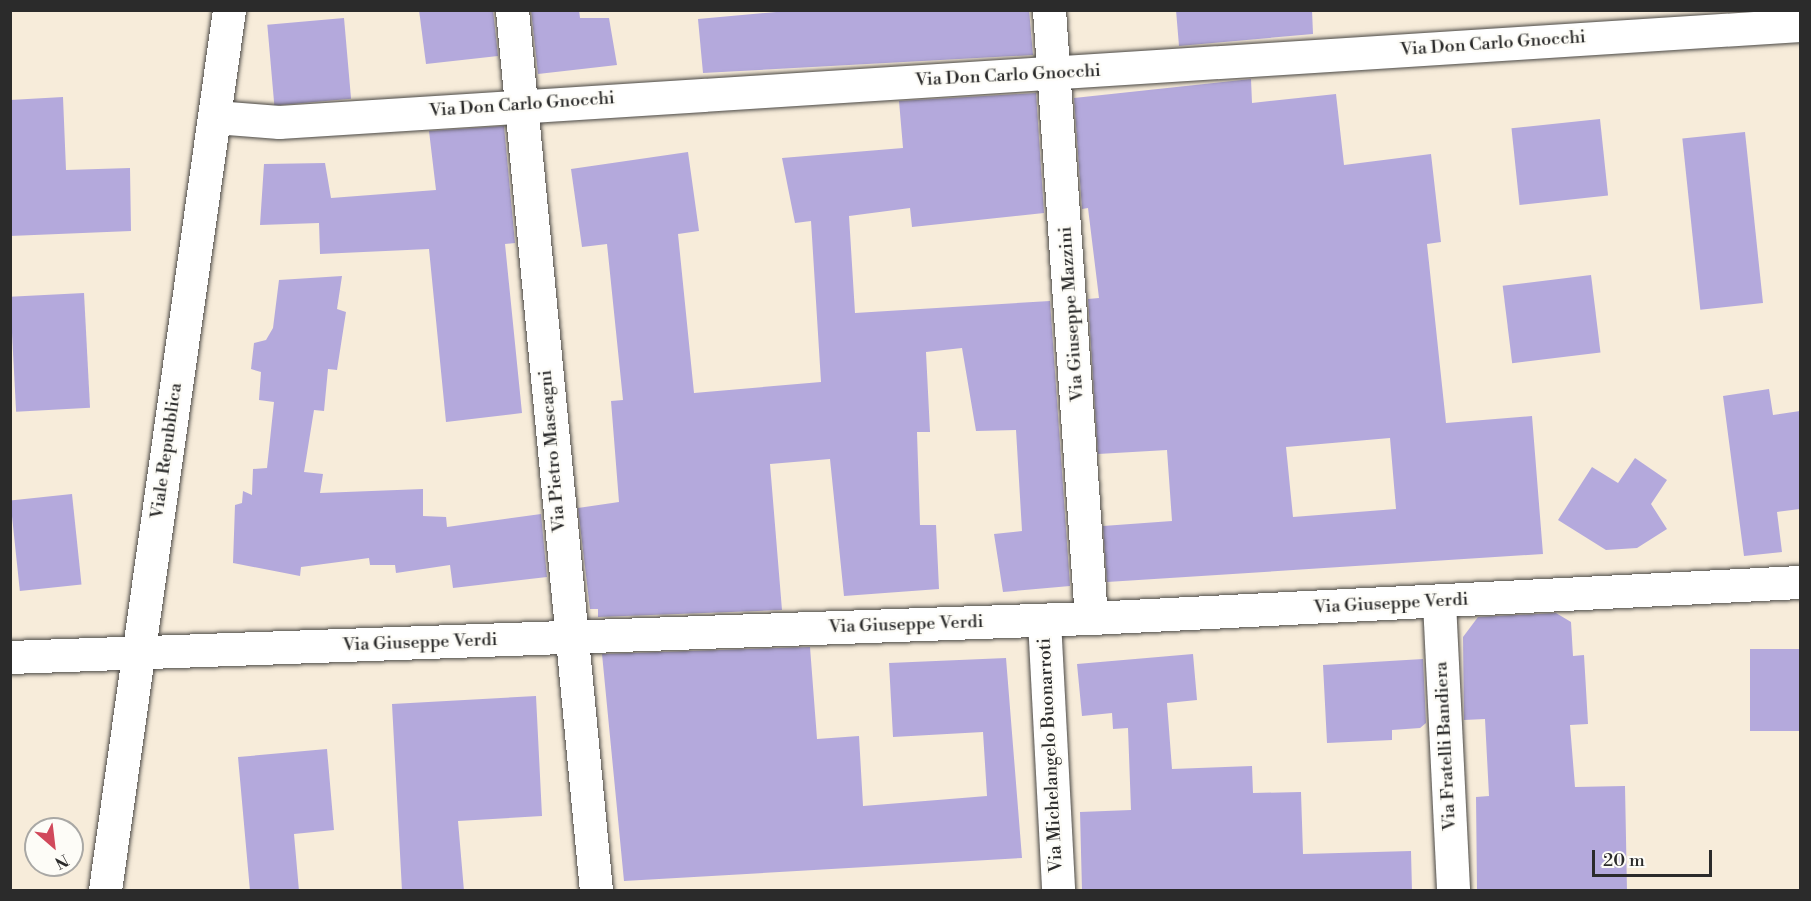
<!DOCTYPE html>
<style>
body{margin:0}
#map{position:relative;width:1811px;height:901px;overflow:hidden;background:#f7ecda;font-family:"Libre Bodoni",serif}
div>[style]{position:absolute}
.building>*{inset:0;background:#b4a9dc;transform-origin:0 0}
.roads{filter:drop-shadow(0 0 2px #4a4845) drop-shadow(0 0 2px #4a4845)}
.street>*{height:33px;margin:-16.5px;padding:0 16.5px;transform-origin:16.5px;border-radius:16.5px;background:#fff}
.secondary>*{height:33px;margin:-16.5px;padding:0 16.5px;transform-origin:16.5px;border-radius:16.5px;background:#fff}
span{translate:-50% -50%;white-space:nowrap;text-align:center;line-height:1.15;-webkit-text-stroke:4.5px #fdfcf7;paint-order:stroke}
.street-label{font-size:18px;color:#2b2b2b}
.frame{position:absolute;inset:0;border:12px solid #2b2b2b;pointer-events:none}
.north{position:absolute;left:24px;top:817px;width:60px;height:60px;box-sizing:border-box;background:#fdfcf7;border:2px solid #a9a8a5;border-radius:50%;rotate:152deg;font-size:16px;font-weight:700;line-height:24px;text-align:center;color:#2b2b2b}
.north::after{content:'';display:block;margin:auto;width:21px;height:27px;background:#d1495b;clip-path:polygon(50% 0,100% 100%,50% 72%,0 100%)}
.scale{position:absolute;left:1592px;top:850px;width:120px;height:27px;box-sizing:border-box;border:3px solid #2b2b2b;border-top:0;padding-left:8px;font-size:18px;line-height:21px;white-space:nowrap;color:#2b2b2b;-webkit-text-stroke:4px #fdfcf7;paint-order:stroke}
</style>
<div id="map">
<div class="building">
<i style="clip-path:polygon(419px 10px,493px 10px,498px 56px,426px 64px)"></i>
<i style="clip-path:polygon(531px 10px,579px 10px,580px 18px,609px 18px,617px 65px,538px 74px)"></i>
<i style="clip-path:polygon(799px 10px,1029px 10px,1033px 55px,703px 73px,698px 19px)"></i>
<i style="clip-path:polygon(1176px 10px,1312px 10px,1313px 34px,1179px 46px)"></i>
<i style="left:344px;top:18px;width:81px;height:77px;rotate:85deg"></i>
<i style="clip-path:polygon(evenodd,1251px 79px,1252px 103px,1336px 94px,1344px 165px,1431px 154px,1441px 242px,1427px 244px,1446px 423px,1532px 416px,1543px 554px,1107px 582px,1103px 526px,1172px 521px,1167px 450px,1098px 454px,1088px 299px,1099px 298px,1088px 208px,1082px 209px,1074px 98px,1251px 79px,1390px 438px,1396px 509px,1293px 517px,1286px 447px,1390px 438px)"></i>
<i style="clip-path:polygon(1036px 93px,1044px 213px,912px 227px,910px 208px,849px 216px,855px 313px,1050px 301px,1070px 586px,1003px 592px,994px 534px,1022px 531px,1016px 430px,976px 431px,962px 348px,926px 352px,930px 432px,917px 432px,920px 525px,936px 525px,939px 589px,844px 596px,830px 459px,770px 464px,782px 610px,598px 617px,598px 609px,590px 609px,578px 508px,619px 502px,611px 401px,623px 400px,607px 244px,582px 247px,571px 169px,688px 152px,699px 231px,678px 234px,694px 393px,821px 382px,811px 221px,795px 223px,782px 158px,903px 148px,899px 101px)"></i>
<i style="clip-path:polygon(63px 97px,66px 170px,130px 168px,131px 231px,10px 236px,10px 100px)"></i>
<i style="left:1600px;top:119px;width:77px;height:89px;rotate:84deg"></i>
<i style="clip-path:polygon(504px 126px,515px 243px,505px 244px,522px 413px,446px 422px,429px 249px,320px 254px,319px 223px,260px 225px,264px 164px,325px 163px,331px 198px,436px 190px,429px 131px)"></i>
<i style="left:1745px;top:132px;width:172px;height:63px;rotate:84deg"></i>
<i style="left:1591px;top:275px;width:78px;height:89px;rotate:83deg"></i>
<i style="clip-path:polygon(342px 276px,337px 309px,346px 312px,337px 370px,328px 369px,324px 411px,314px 410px,304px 472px,323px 474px,320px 493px,423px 489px,423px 516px,446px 517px,447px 527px,541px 514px,547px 577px,453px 588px,450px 565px,396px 573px,395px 565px,370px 565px,369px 558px,301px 567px,300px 576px,233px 563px,235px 505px,242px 503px,243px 491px,252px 495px,253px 469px,267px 468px,274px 402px,259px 400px,261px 372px,251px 369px,254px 343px,266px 340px,273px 328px,279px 280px)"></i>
<i style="left:84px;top:293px;width:115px;height:74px;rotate:87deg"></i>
<i style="clip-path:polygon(1769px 389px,1773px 415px,1800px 411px,1800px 509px,1777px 512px,1782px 552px,1744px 556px,1723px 396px)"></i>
<i style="clip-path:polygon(1635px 458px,1667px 480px,1651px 504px,1667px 529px,1637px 548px,1606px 550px,1558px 520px,1592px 467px,1618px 483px)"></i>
<i style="left:72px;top:494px;width:91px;height:62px;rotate:84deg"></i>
<i style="clip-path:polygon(1556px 613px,1571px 622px,1573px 656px,1584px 655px,1588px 724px,1570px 725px,1575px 787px,1625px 786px,1627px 891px,1477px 891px,1476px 797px,1489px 796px,1485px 719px,1464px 720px,1463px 637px,1478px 617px)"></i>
<i style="clip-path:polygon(810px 647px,817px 739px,859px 736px,863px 806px,987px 796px,983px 732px,893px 737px,889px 663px,1006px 658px,1022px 858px,624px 881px,602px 654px)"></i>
<i style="left:1800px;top:649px;width:82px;height:50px;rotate:90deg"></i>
<i style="clip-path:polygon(1193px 654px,1197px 700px,1167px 703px,1172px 769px,1252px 766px,1253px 793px,1301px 792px,1303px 854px,1411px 851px,1412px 891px,1082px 891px,1080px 812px,1131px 810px,1128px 728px,1113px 729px,1112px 713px,1082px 716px,1077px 664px)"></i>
<i style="clip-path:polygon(1423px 659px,1426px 723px,1420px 728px,1392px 730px,1392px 740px,1327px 743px,1323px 665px)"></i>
<i style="clip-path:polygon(536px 696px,542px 816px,458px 821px,464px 891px,402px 891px,392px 704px)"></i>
<i style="clip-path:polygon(327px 749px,334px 830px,294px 834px,299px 891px,250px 891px,238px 757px)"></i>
</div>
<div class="roads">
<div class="street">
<i style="left:512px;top:10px;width:884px;rotate:84.55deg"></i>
<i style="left:1049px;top:10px;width:609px;rotate:86.05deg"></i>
<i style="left:215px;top:117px;width:64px;rotate:4.5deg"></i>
<i style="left:279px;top:122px;width:1524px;rotate:-3.65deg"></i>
<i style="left:1439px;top:602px;width:288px;rotate:87.2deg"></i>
<i style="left:1044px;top:620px;width:270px;rotate:87deg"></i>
<i style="left:10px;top:657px;width:1082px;rotate:-2.07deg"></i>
<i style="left:1091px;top:618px;width:710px;rotate:-2.91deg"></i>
</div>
<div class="secondary">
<i style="left:105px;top:890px;width:889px;rotate:-81.98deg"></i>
</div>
</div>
<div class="street-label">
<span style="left:1493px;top:44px;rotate:-4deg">Via Don Carlo Gnocchi</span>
<span style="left:1008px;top:76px;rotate:-3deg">Via Don Carlo Gnocchi</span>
<span style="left:522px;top:105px;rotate:-4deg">Via Don Carlo Gnocchi</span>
<span style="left:1072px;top:314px;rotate:-94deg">Via Giuseppe Mazzini</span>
<span style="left:167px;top:451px;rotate:-82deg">Viale Repubblica</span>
<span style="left:553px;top:451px;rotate:-95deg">Via Pietro Mascagni</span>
<span style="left:1391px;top:604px;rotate:-3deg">Via Giuseppe Verdi</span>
<span style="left:906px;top:625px;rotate:-2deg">Via Giuseppe Verdi</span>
<span style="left:420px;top:643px;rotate:-2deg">Via Giuseppe Verdi</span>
<span style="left:1446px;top:746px;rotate:-93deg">Via Fratelli Bandiera</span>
<span style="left:1051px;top:755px;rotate:-93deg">Via Michelangelo Buonarroti</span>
</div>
<div class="frame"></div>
<div class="north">N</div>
<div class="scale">20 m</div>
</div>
